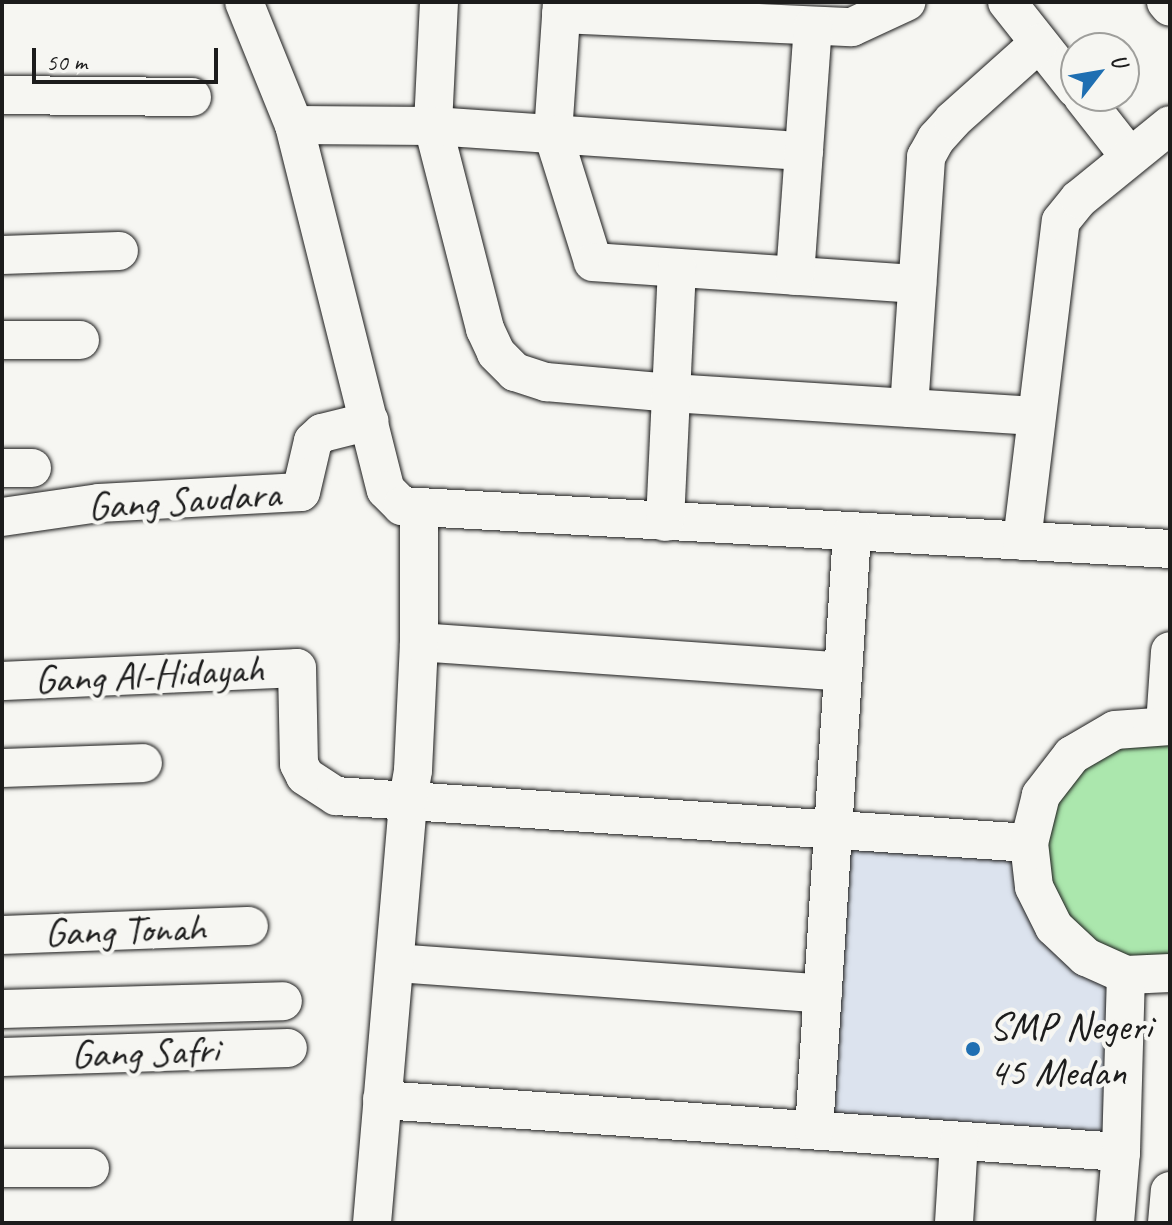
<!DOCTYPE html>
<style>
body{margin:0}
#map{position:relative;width:1172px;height:1225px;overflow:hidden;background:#f6f6f2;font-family:Caveat,sans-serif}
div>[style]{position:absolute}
.built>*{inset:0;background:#dce3ee}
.green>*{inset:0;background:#abe7ad}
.roads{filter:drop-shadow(0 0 2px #1c1c1c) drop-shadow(0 0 2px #1c1c1c)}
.minor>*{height:38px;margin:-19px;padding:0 19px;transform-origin:19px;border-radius:19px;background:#f6f6f2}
.dots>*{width:22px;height:22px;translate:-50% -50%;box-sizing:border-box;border:4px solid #f6f6f2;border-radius:50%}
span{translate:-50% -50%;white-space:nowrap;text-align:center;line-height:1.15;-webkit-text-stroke:8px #f6f6f2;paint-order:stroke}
.street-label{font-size:40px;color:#1c1c1c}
.poi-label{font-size:40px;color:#1c1c1c}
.left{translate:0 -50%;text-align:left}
.frame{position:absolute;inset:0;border:4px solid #1c1c1c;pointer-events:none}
.north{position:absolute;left:1060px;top:32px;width:80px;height:80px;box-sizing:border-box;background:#f6f6f2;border:2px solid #9f9f9c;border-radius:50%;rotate:59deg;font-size:22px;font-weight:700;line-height:32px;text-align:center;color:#1c1c1c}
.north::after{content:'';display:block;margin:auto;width:28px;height:36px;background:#1f6fb2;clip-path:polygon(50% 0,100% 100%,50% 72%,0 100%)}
.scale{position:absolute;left:32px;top:48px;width:186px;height:36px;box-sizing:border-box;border:4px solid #1c1c1c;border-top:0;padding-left:10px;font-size:24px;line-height:28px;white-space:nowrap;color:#1c1c1c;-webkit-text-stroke:6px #f6f6f2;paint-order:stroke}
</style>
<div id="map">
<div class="built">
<i style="clip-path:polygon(833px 829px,1029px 843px,1126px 975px,1118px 1148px,820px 1123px)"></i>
</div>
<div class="green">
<i style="clip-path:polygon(1170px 726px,1170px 973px,1053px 927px,1041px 795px,1072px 755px)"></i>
</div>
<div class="roads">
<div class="minor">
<i style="left:244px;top:2px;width:133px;rotate:67.9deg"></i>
<i style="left:294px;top:125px;width:376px;rotate:75.9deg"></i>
<i style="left:386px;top:490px;width:23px;rotate:45deg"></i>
<i style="left:402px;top:506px;width:769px;rotate:3.2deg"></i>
<i style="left:439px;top:2px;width:124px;rotate:92.8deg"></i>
<i style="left:433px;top:126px;width:210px;rotate:75.6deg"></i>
<i style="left:485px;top:329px;width:26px;rotate:65deg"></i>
<i style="left:496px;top:353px;width:27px;rotate:45deg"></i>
<i style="left:515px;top:372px;width:33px;rotate:18deg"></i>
<i style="left:546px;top:382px;width:125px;rotate:5deg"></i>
<i style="left:671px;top:393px;width:365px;rotate:3.6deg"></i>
<i style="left:562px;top:2px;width:132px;rotate:93.9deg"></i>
<i style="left:553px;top:134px;width:134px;rotate:72.6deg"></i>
<i style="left:593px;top:262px;width:325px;rotate:3.9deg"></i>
<i style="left:1007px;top:2px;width:111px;rotate:51.6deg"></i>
<i style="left:1166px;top:2px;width:6px;rotate:51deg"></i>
<i style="left:561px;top:14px;width:291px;rotate:2.6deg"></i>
<i style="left:852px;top:27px;width:60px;rotate:-24.8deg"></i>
<i style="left:2px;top:95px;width:190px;rotate:0.6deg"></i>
<i style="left:1082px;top:96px;width:76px;rotate:51.9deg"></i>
<i style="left:294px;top:125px;width:139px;rotate:0.4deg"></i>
<i style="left:433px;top:126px;width:372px;rotate:3.9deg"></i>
<i style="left:2px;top:255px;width:117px;rotate:-2deg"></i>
<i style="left:795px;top:276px;width:250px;rotate:-85.9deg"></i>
<i style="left:2px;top:340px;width:78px"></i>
<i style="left:909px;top:408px;width:252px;rotate:-86.1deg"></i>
<i style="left:926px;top:157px;width:21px;rotate:-61deg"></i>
<i style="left:936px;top:139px;width:25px;rotate:-48deg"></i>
<i style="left:953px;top:120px;width:115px;rotate:-41.8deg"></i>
<i style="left:2px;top:468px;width:30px"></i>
<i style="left:2px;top:517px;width:98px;rotate:-8.2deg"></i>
<i style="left:99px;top:503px;width:202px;rotate:-3.1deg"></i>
<i style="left:301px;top:492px;width:52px;rotate:-76.8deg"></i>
<i style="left:313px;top:441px;width:12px;rotate:-42deg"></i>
<i style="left:322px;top:433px;width:49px;rotate:-14deg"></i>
<i style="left:665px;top:522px;width:254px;rotate:-87.3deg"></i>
<i style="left:1022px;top:541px;width:322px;rotate:-83.1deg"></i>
<i style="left:1061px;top:221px;width:28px;rotate:-51deg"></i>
<i style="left:1079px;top:199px;width:117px;rotate:-39.1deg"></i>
<i style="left:419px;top:642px;width:425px;rotate:4deg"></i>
<i style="left:2px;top:681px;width:295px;rotate:-2.5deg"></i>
<i style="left:297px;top:668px;width:96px;rotate:88.8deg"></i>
<i style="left:299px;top:764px;width:13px;rotate:63deg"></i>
<i style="left:305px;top:776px;width:37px;rotate:33deg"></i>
<i style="left:336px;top:796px;width:695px;rotate:3.88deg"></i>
<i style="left:1165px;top:725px;width:74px;rotate:-86.1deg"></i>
<i style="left:1170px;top:726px;width:55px;rotate:175.8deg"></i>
<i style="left:1115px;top:730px;width:50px;rotate:149.8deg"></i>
<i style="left:1072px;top:755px;width:51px;rotate:127.8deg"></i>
<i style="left:1041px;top:795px;width:49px;rotate:104deg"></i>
<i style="left:1029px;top:843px;width:44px;rotate:83.5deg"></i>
<i style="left:1034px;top:887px;width:45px;rotate:63.4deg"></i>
<i style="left:1054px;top:927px;width:44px;rotate:43.2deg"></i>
<i style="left:1086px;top:957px;width:44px;rotate:24.2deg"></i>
<i style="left:1126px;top:975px;width:44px;rotate:-2.6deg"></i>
<i style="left:2px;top:768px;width:141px;rotate:-2deg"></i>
<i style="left:2px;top:935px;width:247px;rotate:-2.1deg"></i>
<i style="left:395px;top:963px;width:429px;rotate:4.1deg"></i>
<i style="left:2px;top:1009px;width:281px;rotate:-1.6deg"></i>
<i style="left:2px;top:1057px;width:286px;rotate:-1.8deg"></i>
<i style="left:382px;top:1100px;width:741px;rotate:4.03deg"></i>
<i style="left:814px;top:1130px;width:599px;rotate:-86.36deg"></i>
<i style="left:2px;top:1168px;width:88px"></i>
<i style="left:372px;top:1223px;width:426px;rotate:-85.1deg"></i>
<i style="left:408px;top:799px;width:29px;rotate:-80deg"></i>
<i style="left:413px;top:770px;width:128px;rotate:-87.3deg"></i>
<i style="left:419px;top:642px;width:134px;rotate:-90deg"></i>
<i style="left:954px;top:1223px;width:82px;rotate:-86.5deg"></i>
<i style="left:1115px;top:1223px;width:71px;rotate:-85.2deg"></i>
<i style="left:1121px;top:1152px;width:177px;rotate:-88.4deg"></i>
<i style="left:1167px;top:1223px;width:32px;rotate:-85deg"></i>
</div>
</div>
<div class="dots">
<i style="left:973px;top:1049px;background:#1f6fb2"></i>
</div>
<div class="street-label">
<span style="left:184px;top:500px;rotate:-4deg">Gang Saudara</span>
<span style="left:149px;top:674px;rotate:-3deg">Gang Al-Hidayah</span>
<span style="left:125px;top:930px;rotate:-2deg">Gang Tonah</span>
<span style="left:145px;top:1052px;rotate:-2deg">Gang Safri</span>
</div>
<div class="poi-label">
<span class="left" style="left:989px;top:1049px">SMP Negeri<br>45 Medan</span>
</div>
<div class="frame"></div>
<div class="north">U</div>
<div class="scale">50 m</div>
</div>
